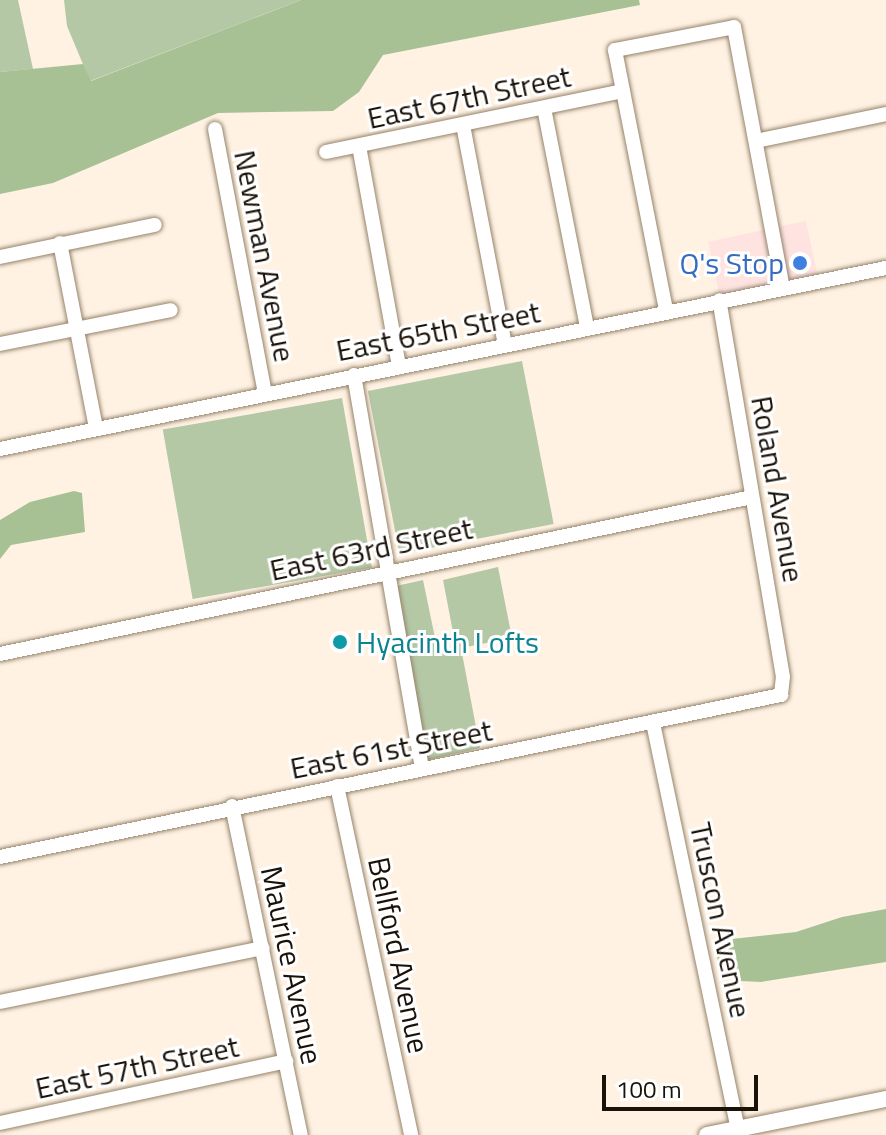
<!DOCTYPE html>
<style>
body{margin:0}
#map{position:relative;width:886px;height:1135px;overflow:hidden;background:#fff2e3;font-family:"Titillium Web",sans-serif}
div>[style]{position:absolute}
.commercial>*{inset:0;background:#fee3e0;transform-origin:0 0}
.green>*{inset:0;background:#b4c8a6;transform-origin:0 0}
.forest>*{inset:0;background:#a7c195}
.roads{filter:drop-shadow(0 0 2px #95836b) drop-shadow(0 0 2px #95836b)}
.minor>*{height:14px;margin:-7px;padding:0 7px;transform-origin:7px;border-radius:7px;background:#fff}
.major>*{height:16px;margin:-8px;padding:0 8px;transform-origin:8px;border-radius:8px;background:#fff}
.dots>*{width:22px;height:22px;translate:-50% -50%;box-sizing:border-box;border:4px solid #fff;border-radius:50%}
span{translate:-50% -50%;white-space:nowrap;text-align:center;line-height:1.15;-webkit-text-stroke:6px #fff;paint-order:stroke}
.street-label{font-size:30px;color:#191209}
.shop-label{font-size:30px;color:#366cbe}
.right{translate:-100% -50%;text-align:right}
.culture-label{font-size:30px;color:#0d838f}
.left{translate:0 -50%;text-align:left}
.scale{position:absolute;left:602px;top:1075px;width:156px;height:36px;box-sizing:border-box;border:4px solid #191209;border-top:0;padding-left:10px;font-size:24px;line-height:28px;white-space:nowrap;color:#191209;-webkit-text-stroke:6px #fff;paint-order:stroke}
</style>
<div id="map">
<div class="commercial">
<i style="left:806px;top:221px;width:61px;height:100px;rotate:78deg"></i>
</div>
<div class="green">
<i style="clip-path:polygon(0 0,18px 0,33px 69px,0 72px)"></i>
<i style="clip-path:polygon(64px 0,301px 0,90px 81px,67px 26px)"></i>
<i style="left:522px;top:361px;width:166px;height:157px;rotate:79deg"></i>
<i style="left:342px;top:398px;width:172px;height:182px;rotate:80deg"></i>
<i style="clip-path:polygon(498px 567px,512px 638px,461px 648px,480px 748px,428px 760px,396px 586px,423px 580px,438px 652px,456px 648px,443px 580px)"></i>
</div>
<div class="forest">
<i style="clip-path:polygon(301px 0,639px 0,640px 5px,383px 55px,359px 92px,333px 111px,218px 113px,53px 183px,0 194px,0 72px,83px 64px,91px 81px)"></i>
<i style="clip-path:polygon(74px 491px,82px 493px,85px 532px,11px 545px,0 559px,0 520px,30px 502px)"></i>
<i style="clip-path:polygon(886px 909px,886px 962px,761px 982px,740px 981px,724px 974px,718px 964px,717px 955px,723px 940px,796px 932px,842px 917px)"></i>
</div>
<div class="roads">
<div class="minor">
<i style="left:544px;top:108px;width:223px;rotate:78.9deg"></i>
<i style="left:463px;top:125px;width:224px;rotate:79.2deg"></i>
<i style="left:215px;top:129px;width:269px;rotate:79.3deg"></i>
<i style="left:756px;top:141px;width:133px;rotate:-11.7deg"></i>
<i style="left:359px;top:146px;width:225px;rotate:79.7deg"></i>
<i style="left:326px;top:152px;width:303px;rotate:-11.6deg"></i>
<i style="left:60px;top:243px;width:189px;rotate:79deg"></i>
<i style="left:0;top:257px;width:158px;rotate:-11.7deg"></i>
<i style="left:666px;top:310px;width:265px;rotate:-101.1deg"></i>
<i style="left:615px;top:50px;width:121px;rotate:-10.9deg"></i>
<i style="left:734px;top:27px;width:266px;rotate:79.4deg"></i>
<i style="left:0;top:344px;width:174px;rotate:-11.2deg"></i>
<i style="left:354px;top:375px;width:400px;rotate:80.2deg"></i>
<i style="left:0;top:449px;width:904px;rotate:-11.55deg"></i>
<i style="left:0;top:654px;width:768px;rotate:-11.79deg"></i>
<i style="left:653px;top:723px;width:415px;rotate:78.2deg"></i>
<i style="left:337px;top:786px;width:357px;rotate:78deg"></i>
<i style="left:232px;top:806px;width:336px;rotate:78.2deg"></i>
<i style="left:0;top:857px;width:798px;rotate:-11.72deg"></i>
<i style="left:781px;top:695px;width:18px;rotate:-84deg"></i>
<i style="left:783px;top:677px;width:382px;rotate:-99.6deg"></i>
<i style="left:0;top:1002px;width:268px;rotate:-11.6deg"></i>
<i style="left:0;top:1123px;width:293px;rotate:-12.2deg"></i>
</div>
<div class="major">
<i style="left:707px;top:1135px;width:183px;rotate:-11.4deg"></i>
</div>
</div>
<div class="dots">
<i style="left:800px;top:263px;background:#3f7fe0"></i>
<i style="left:340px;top:642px;background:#0f9aa8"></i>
</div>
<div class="street-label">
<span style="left:469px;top:97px;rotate:-12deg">East 67th Street</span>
<span style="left:265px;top:256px;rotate:79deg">Newman Avenue</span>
<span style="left:438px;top:331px;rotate:-11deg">East 65th Street</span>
<span style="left:778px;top:489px;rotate:80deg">Roland Avenue</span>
<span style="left:371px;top:549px;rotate:-12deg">East 63rd Street</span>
<span style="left:391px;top:749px;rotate:-11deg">East 61st Street</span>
<span style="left:721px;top:920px;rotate:78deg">Truscon Avenue</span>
<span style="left:399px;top:955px;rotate:78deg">Bellford Avenue</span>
<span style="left:292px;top:965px;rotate:78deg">Maurice Avenue</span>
<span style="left:137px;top:1067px;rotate:-12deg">East 57th Street</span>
</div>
<div class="shop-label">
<span class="right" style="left:784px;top:263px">Q's Stop</span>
</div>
<div class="culture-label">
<span class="left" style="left:356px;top:642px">Hyacinth Lofts</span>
</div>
<div class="scale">100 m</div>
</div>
